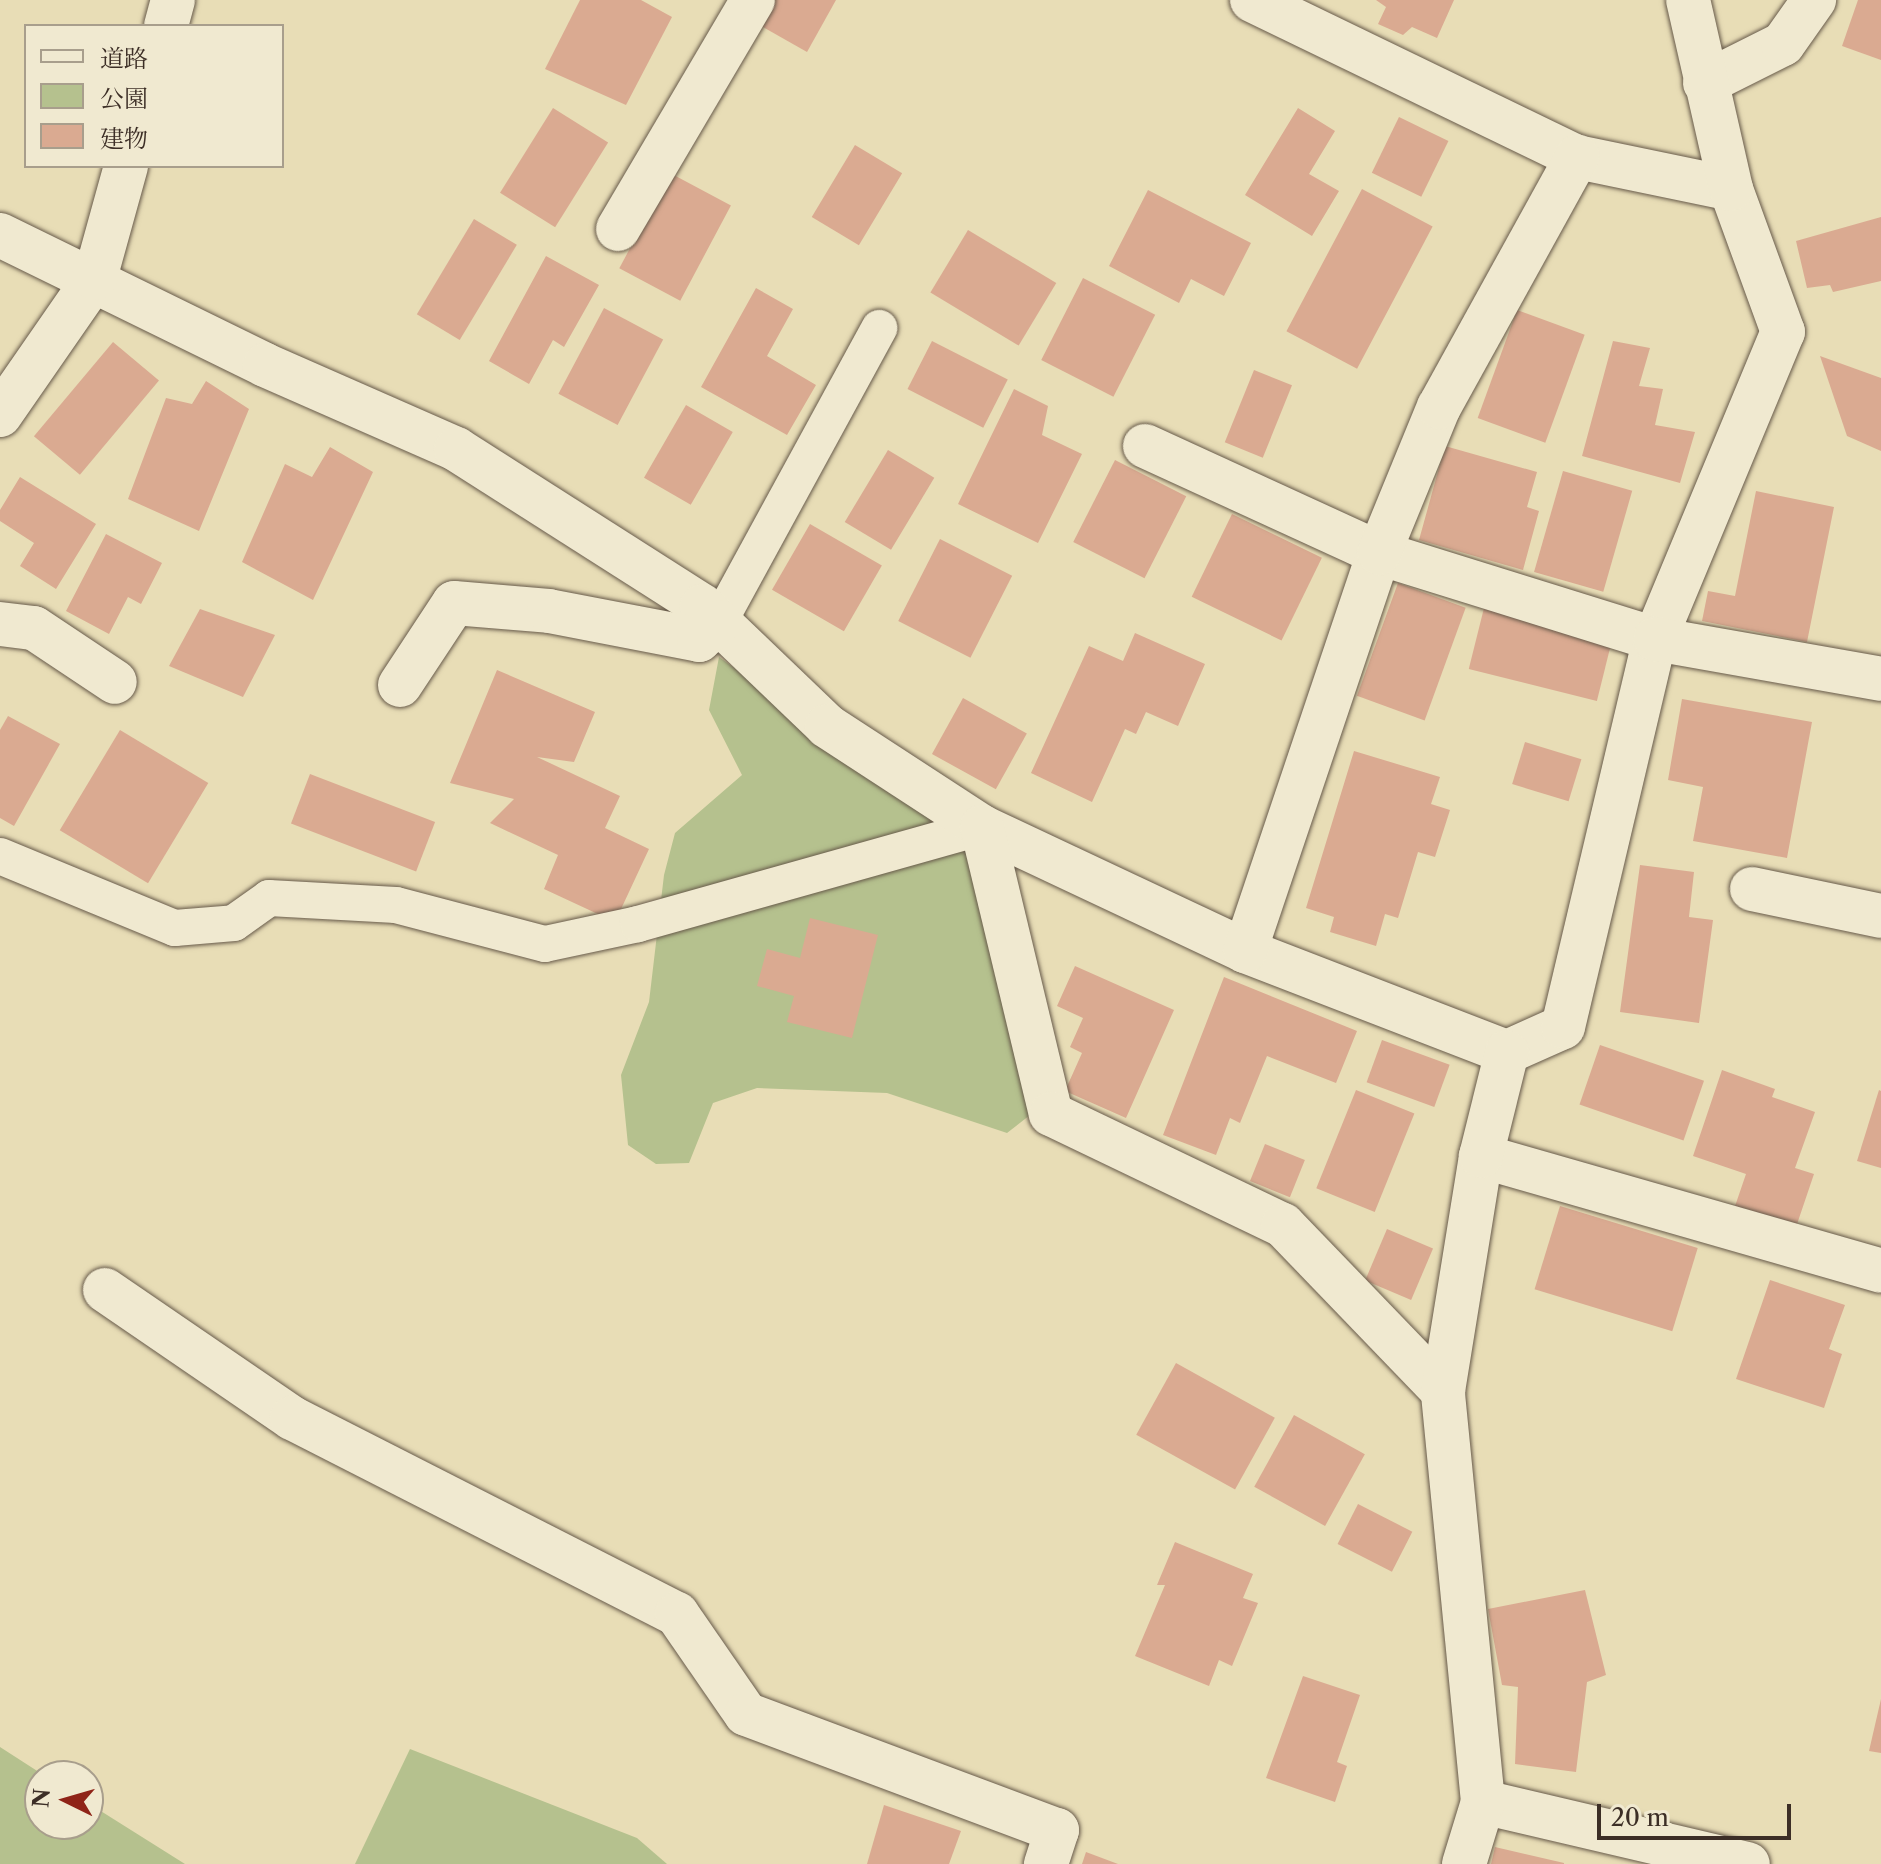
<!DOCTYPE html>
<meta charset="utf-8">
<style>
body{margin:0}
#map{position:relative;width:1881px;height:1864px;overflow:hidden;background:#e8ddb6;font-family:"Libre Caslon Text","Noto Serif JP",serif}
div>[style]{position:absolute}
.green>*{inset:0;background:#b5c18e}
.building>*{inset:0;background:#daaa91;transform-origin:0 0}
.roads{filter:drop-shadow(0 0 2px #675a4a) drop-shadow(0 0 2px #675a4a)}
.service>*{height:36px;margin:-18px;padding:0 18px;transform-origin:18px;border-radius:18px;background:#f0e9d0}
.minor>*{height:44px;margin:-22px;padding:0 22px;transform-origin:22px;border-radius:22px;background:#f0e9d0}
span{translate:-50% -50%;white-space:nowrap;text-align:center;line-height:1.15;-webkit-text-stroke:8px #f0e9d0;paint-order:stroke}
.legend{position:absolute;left:24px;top:24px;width:260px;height:144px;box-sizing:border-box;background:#f0e9d0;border:2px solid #a89e8c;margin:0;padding:10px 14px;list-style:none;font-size:24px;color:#3c2e26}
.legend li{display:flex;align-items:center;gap:16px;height:40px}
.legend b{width:40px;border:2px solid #a89e8c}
.north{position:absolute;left:24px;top:1760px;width:80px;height:80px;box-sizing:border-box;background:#f0e9d0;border:2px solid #a89e8c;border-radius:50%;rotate:275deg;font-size:22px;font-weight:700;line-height:32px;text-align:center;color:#3c2e26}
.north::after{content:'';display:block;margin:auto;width:28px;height:36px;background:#8f2418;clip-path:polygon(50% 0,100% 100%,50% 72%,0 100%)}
.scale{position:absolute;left:1597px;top:1804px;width:194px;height:36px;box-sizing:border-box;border:4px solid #3c2e26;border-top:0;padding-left:10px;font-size:24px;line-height:28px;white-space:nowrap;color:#3c2e26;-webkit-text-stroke:6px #f0e9d0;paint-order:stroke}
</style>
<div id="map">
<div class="green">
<i style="clip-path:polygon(719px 657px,967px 836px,1048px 1101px,1007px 1133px,887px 1093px,757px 1088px,713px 1103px,689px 1163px,656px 1164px,628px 1145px,621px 1075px,649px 1002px,664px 875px,675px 833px,742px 775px,709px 710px)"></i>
<i style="clip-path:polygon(0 1747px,45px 1776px,40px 1776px,40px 1824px,88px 1824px,88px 1803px,185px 1864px,0 1864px)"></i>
<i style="clip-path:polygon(410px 1749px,637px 1838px,667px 1864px,355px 1864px)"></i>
</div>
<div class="building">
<i style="clip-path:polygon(580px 0,641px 0,672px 17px,626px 105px,545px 69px)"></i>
<i style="clip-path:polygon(775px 0,836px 0,807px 52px,761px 26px)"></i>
<i style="clip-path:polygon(1376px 0,1454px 0,1437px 38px,1412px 27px,1403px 35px,1378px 24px,1386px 7px)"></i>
<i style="clip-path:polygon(1858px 0,1881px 0,1881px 60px,1842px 46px)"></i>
<i style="left:553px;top:108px;width:65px;height:100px;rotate:32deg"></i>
<i style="clip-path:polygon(1298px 108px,1335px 131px,1309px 174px,1339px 191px,1312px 236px,1245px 195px)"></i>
<i style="left:1399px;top:117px;width:55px;height:62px;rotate:26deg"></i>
<i style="left:855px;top:145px;width:55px;height:84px;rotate:31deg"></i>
<i style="left:670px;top:173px;width:69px;height:108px;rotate:28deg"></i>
<i style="left:1362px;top:189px;width:80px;height:161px;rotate:28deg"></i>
<i style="clip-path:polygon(1148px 190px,1251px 243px,1224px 296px,1191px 279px,1179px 303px,1109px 266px)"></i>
<i style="clip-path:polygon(1881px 217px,1881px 281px,1833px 292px,1830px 285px,1807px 288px,1796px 241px)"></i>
<i style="left:474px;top:219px;width:50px;height:111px;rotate:31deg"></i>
<i style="left:968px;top:230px;width:103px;height:73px;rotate:31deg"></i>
<i style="clip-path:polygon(546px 256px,599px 285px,564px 347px,553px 340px,529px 384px,489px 361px)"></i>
<i style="left:1083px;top:278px;width:81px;height:92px;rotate:27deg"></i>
<i style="clip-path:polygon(756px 288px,793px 309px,767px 356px,816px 385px,787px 435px,701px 387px)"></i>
<i style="left:604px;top:308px;width:67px;height:97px;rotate:28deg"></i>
<i style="left:1517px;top:310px;width:72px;height:115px;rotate:20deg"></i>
<i style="left:932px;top:341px;width:85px;height:54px;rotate:27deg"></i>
<i style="clip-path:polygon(1613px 341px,1650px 348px,1639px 386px,1663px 389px,1655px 425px,1695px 432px,1680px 483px,1582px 456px)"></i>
<i style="left:113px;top:342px;width:60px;height:123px;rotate:40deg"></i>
<i style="clip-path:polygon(1820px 356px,1881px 378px,1881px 451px,1847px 436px)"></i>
<i style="left:1254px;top:370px;width:41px;height:78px;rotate:22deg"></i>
<i style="clip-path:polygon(206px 381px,249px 409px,199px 531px,128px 499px,166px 398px,192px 404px)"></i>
<i style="clip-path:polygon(1014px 389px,1048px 406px,1042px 435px,1082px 454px,1038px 543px,958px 504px)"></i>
<i style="left:686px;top:405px;width:54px;height:84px;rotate:30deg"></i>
<i style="clip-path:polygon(1445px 446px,1537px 472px,1527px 507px,1539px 511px,1523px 570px,1419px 540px)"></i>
<i style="clip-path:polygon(330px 447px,373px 472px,313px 600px,242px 562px,285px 464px,312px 477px)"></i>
<i style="left:888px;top:450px;width:54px;height:84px;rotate:31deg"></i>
<i style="left:1115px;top:460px;width:80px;height:92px;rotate:27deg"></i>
<i style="left:1563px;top:471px;width:72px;height:105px;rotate:16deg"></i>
<i style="clip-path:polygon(20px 477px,96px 524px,56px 589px,20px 566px,34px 543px,0 521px,0 510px)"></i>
<i style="clip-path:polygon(1756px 491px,1834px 507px,1807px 642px,1702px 621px,1708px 591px,1735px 596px)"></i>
<i style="left:1232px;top:514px;width:100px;height:92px;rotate:26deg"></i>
<i style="left:810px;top:524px;width:83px;height:76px;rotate:30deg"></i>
<i style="clip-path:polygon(106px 534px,162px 563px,141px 604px,128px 597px,109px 634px,66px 611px)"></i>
<i style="left:940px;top:539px;width:81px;height:92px;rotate:27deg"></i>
<i style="left:1398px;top:583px;width:72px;height:120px;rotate:20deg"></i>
<i style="left:1485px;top:604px;width:132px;height:67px;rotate:14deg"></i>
<i style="clip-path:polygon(200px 609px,275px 635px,243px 697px,169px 666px)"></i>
<i style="clip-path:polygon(1135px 633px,1205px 664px,1178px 726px,1146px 712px,1136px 734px,1125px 729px,1092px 802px,1031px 773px,1089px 646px,1123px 661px)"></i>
<i style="clip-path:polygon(497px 670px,595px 712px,574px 762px,537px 757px,620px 796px,605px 828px,649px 849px,615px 922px,544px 889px,558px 855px,490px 823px,514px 799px,450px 783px)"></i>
<i style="left:963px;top:698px;width:73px;height:64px;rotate:29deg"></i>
<i style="clip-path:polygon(1682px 699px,1812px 722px,1787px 858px,1693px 841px,1703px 787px,1668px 780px)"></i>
<i style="clip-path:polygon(8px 716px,60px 744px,14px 826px,0 818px,0 730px)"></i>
<i style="left:120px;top:730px;width:103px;height:117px;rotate:31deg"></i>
<i style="left:1525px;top:742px;width:59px;height:44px;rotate:17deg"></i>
<i style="clip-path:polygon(1354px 751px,1440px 777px,1431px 804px,1450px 810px,1435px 857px,1418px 852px,1398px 918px,1385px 914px,1376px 946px,1330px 932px,1334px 917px,1306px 908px)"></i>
<i style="left:310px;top:774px;width:134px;height:53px;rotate:21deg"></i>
<i style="clip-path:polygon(1640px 865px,1694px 872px,1689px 917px,1713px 920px,1699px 1023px,1620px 1012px)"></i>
<i style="clip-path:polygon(810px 918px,878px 935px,852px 1038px,787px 1022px,794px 996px,757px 986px,767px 949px,800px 958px)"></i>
<i style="clip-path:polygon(1075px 966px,1174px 1010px,1126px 1118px,1065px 1091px,1082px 1053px,1070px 1047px,1083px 1018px,1057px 1006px)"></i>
<i style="clip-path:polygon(1224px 977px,1357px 1031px,1336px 1083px,1267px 1056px,1240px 1123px,1230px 1118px,1216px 1155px,1163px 1135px)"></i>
<i style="left:1382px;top:1040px;width:72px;height:45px;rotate:20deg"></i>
<i style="left:1600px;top:1045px;width:110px;height:63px;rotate:19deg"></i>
<i style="clip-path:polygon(1722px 1070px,1775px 1089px,1772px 1097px,1815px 1112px,1795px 1168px,1814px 1174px,1794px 1233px,1733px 1212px,1746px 1174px,1693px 1156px)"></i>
<i style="left:1356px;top:1090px;width:63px;height:106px;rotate:22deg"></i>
<i style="clip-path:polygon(1879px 1090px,1881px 1091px,1881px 1168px,1857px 1161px)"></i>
<i style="left:1265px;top:1144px;width:43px;height:40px;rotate:22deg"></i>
<i style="left:1560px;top:1206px;width:144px;height:87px;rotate:17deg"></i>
<i style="left:1387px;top:1229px;width:50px;height:56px;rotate:23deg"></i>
<i style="clip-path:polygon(1770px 1280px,1845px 1305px,1829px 1349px,1842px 1354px,1824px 1408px,1736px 1379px)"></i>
<i style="left:1176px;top:1363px;width:113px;height:82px;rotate:29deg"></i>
<i style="left:1294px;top:1415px;width:81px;height:82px;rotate:29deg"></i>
<i style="left:1358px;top:1504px;width:61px;height:45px;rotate:27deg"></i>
<i style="clip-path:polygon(1175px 1542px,1253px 1574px,1243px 1598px,1258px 1603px,1232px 1666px,1219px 1660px,1209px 1686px,1135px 1656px,1165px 1585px,1157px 1585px)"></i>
<i style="clip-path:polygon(1585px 1590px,1606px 1675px,1587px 1682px,1576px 1772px,1515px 1764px,1518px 1687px,1502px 1685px,1488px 1609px)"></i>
<i style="clip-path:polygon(1303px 1676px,1360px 1695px,1337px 1762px,1347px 1766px,1335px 1802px,1266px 1778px)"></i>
<i style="clip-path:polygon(1881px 1699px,1881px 1753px,1869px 1751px)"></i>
<i style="clip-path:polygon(884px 1805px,961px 1831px,949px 1864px,867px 1864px)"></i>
<i style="clip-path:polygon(1495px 1847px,1564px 1863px,1564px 1864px,1491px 1864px)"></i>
<i style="clip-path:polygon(1086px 1852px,1118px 1864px,1082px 1864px)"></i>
</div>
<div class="roads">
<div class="service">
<i style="left:719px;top:622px;width:335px;rotate:-61.4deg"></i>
<i style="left:0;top:856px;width:189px;rotate:22.4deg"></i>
<i style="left:175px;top:928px;width:59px;rotate:-4.8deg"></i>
<i style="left:234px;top:923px;width:43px;rotate:-35.5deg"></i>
<i style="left:269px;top:898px;width:127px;rotate:3.2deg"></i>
<i style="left:396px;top:905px;width:154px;rotate:14.7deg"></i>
<i style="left:545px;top:944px;width:95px;rotate:-12.1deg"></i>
<i style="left:638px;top:924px;width:357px;rotate:-15.7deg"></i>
</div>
<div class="minor">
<i style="left:1252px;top:0;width:361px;rotate:25.8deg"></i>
<i style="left:1577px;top:157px;width:157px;rotate:11.7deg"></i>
<i style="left:166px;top:26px;width:27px;rotate:-75deg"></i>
<i style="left:1705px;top:83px;width:87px;rotate:-26.6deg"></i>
<i style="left:1783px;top:44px;width:54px;rotate:-54.8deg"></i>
<i style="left:618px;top:229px;width:266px;rotate:-59.5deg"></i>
<i style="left:0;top:235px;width:295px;rotate:26.1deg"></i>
<i style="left:265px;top:365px;width:209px;rotate:23.7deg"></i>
<i style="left:456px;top:449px;width:292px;rotate:32.5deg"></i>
<i style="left:702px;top:606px;width:173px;rotate:43.8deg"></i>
<i style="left:827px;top:726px;width:185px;rotate:33.1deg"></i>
<i style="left:982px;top:827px;width:291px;rotate:25.2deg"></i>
<i style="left:1245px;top:951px;width:281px;rotate:21.1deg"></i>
<i style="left:1507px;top:1052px;width:61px;rotate:-24.1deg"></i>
<i style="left:1563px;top:1027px;width:399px;rotate:-76.7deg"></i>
<i style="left:1655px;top:639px;width:333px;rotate:-67.4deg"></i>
<i style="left:1783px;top:332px;width:152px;rotate:-110deg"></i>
<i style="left:1731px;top:189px;width:194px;rotate:-102.8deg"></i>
<i style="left:0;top:415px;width:167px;rotate:-55.3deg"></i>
<i style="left:95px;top:278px;width:116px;rotate:-74.5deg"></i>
<i style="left:1145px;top:446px;width:257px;rotate:24.6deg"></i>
<i style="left:1379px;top:553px;width:289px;rotate:17.3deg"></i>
<i style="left:1655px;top:639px;width:230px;rotate:10deg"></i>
<i style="left:0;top:624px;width:34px;rotate:7deg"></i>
<i style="left:34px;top:628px;width:97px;rotate:33.7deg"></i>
<i style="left:400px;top:685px;width:98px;rotate:-56.6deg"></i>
<i style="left:454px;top:603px;width:95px;rotate:4.8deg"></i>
<i style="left:549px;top:611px;width:153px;rotate:10.9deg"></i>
<i style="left:699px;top:640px;width:27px;rotate:-42deg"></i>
<i style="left:982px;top:827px;width:295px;rotate:76.5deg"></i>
<i style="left:1051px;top:1114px;width:257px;rotate:25.6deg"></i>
<i style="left:1283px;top:1225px;width:231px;rotate:46.1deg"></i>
<i style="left:1752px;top:889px;width:132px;rotate:11.8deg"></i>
<i style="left:1245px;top:951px;width:420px;rotate:-71.4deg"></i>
<i style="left:1379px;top:553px;width:158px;rotate:-67.7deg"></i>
<i style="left:1439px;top:407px;width:286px;rotate:-61.1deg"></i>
<i style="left:1481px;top:1156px;width:416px;rotate:16deg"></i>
<i style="left:105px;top:1290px;width:227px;rotate:34.4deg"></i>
<i style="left:292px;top:1418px;width:432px;rotate:27deg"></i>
<i style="left:677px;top:1614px;width:121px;rotate:55.4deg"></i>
<i style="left:746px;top:1714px;width:332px;rotate:20.5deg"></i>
<i style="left:1057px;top:1830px;width:36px;rotate:108deg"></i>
<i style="left:1483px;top:1802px;width:272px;rotate:13.2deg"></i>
<i style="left:1464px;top:1864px;width:65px;rotate:-73deg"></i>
<i style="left:1483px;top:1802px;width:413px;rotate:-95.6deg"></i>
<i style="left:1443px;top:1391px;width:238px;rotate:-80.8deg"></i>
<i style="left:1481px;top:1156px;width:107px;rotate:-76deg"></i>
</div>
</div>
<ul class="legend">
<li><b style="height:10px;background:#f0e9d0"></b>道路</li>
<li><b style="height:22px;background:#b5c18e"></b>公園</li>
<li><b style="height:22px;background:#daaa91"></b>建物</li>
</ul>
<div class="north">N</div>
<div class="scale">20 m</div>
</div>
